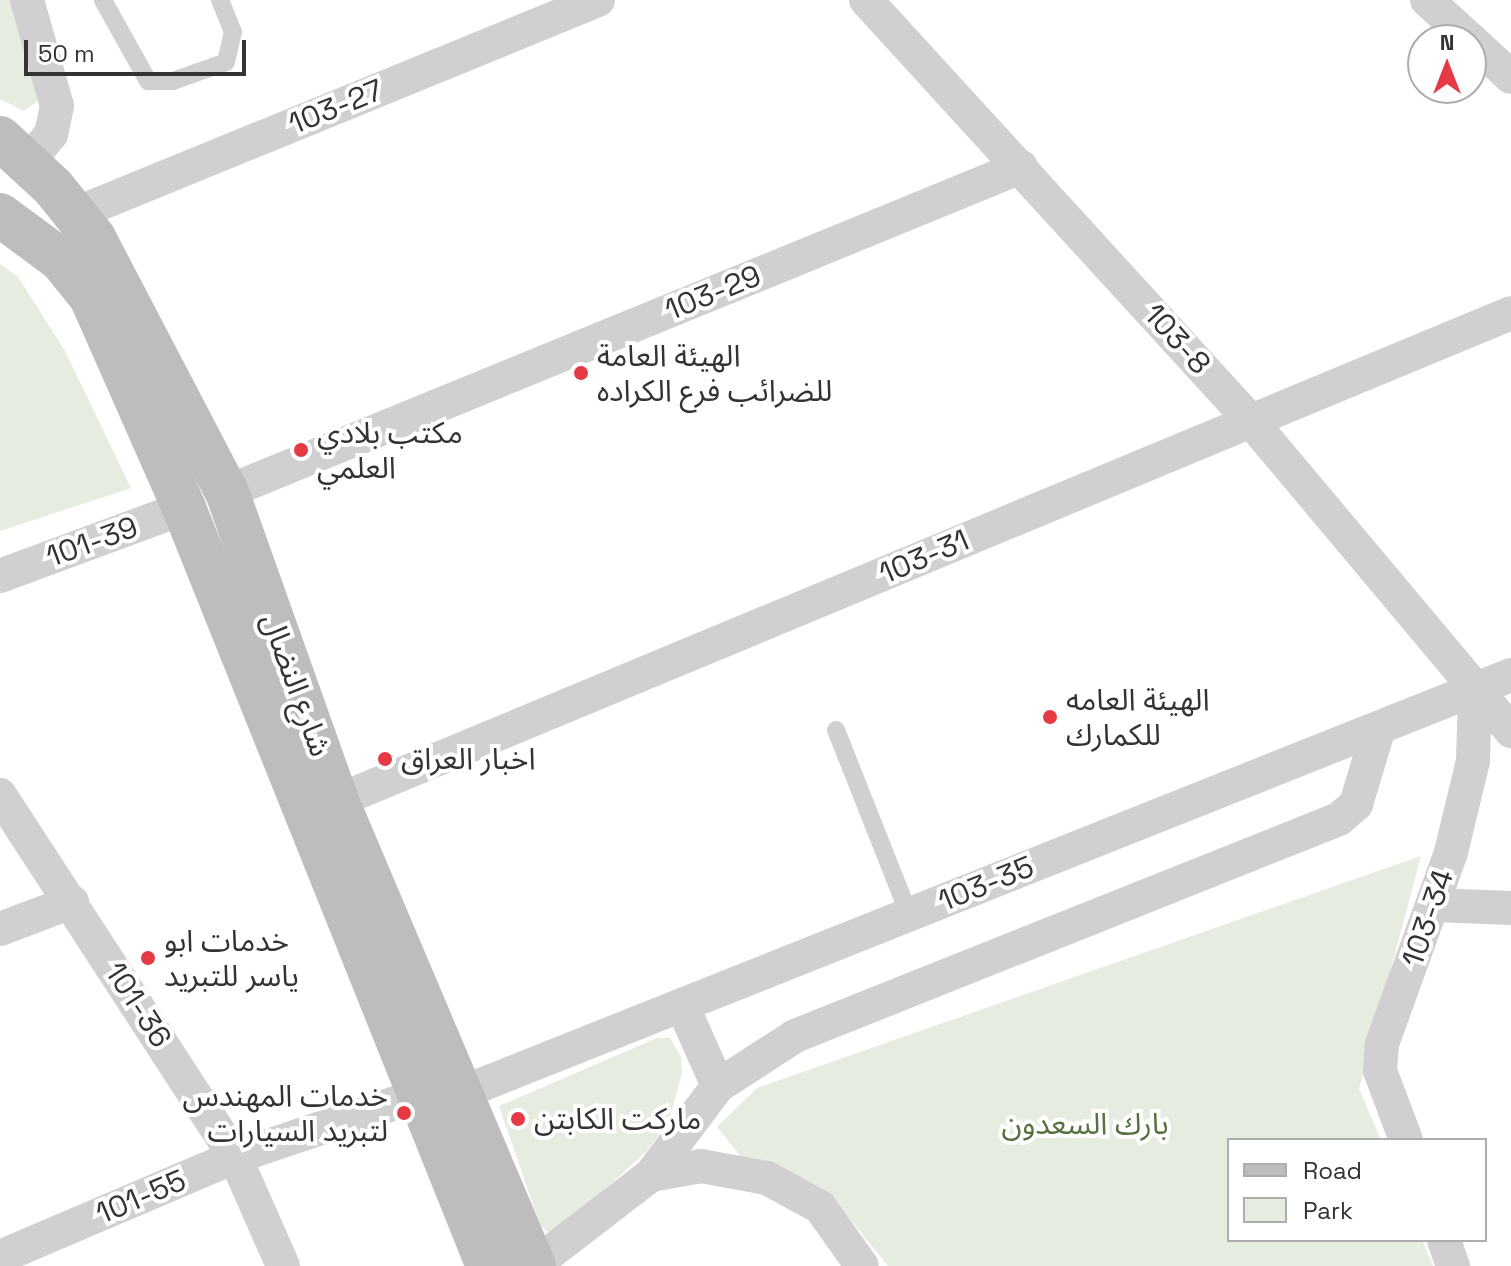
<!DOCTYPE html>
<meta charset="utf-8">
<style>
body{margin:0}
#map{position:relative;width:1511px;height:1266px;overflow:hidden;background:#fff;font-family:"Space Grotesk","Noto Sans Arabic",sans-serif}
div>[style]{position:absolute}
.green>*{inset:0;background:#e6ecdf}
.service>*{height:18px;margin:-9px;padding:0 9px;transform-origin:9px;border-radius:9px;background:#d0d0d0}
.minor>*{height:34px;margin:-17px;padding:0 17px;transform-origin:17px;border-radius:17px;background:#d0d0d0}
.secondary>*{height:44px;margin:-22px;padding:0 22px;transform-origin:22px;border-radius:22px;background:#bdbdbd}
.dots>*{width:22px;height:22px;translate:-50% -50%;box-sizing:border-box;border:4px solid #fff;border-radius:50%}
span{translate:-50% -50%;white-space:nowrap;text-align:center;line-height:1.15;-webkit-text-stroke:8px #fff;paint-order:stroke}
.street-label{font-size:30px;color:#333}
.poi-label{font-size:30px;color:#333}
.left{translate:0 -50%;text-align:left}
.right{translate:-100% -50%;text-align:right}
.park-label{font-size:30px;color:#56703f}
.legend{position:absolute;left:1227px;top:1138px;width:260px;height:104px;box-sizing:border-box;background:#fff;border:2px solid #adadad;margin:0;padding:10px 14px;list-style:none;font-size:24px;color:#333}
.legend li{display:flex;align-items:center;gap:16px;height:40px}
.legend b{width:40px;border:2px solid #adadad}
.north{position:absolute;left:1407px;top:24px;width:80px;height:80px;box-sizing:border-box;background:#fff;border:2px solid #adadad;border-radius:50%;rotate:0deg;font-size:22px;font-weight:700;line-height:32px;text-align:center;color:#333}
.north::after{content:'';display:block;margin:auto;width:28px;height:36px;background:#e63946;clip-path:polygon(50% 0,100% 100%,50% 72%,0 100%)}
.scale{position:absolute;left:24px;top:40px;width:222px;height:36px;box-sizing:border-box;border:4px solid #333;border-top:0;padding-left:10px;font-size:24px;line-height:28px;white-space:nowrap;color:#333;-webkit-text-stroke:6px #fff;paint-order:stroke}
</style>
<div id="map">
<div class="green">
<i style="clip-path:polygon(0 0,11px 0,42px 98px,24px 111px,0 99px)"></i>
<i style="clip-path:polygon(0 264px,18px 277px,65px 351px,131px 488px,0 531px)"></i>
<i style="clip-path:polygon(1421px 856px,1359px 1089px,1381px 1140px,1229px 1140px,1229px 1240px,1422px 1240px,1433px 1266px,888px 1266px,841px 1208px,747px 1164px,717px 1127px,757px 1088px)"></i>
<i style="clip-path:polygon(657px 1038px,670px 1038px,681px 1057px,682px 1073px,669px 1121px,646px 1152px,557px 1232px,549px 1233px,540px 1225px,499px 1106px)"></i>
</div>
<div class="service">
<i style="left:103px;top:0;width:93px;rotate:60.9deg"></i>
<i style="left:148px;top:81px;width:25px"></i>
<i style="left:173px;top:81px;width:56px;rotate:-19.7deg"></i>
<i style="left:226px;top:62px;width:31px;rotate:-77deg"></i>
<i style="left:233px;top:32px;width:35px;rotate:-112deg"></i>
<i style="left:836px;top:730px;width:198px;rotate:68.4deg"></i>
</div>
<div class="minor">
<i style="left:27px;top:0;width:110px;rotate:74.2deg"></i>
<i style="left:57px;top:106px;width:29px;rotate:102deg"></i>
<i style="left:51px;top:134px;width:36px;rotate:129deg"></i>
<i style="left:866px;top:0;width:570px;rotate:47.56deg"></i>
<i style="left:1251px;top:421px;width:405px;rotate:50deg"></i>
<i style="left:1427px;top:0;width:59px;rotate:42.3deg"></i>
<i style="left:1471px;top:40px;width:54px;rotate:42.8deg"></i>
<i style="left:75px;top:214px;width:565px;rotate:-22.25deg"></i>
<i style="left:227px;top:492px;width:858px;rotate:-22.26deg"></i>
<i style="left:0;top:576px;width:196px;rotate:-20.3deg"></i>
<i style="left:0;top:795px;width:432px;rotate:57deg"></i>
<i style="left:235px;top:1157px;width:119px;rotate:66.2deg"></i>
<i style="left:337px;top:801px;width:1271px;rotate:-22.57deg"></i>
<i style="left:1434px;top:905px;width:77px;rotate:2.2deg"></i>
<i style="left:0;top:929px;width:77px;rotate:-20.6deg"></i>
<i style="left:682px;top:1005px;width:89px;rotate:66deg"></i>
<i style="left:461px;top:1093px;width:1130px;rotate:-21.71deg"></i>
<i style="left:1406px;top:1140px;width:74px;rotate:-110.6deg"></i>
<i style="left:1380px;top:1071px;width:27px;rotate:-86deg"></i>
<i style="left:1382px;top:1044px;width:204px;rotate:-70.2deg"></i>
<i style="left:1451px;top:852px;width:94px;rotate:-76.4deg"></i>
<i style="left:1473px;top:761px;width:72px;rotate:-88.4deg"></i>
<i style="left:651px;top:1175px;width:111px;rotate:-53deg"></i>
<i style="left:718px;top:1086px;width:92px;rotate:-33deg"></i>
<i style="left:795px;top:1036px;width:586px;rotate:-21.75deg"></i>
<i style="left:1339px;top:819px;width:23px;rotate:-41deg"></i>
<i style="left:1356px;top:804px;width:79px;rotate:-73.2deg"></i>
<i style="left:1444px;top:1240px;width:28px;rotate:71deg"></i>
<i style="left:0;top:1257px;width:255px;rotate:-23.1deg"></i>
<i style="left:235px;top:1157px;width:194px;rotate:-18.6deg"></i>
<i style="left:534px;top:1265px;width:148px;rotate:-37.6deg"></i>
<i style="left:651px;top:1175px;width:51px;rotate:-10.2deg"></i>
<i style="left:701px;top:1166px;width:67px;rotate:10.3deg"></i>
<i style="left:767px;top:1178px;width:60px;rotate:28.7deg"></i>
<i style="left:820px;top:1207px;width:72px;rotate:54.6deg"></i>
</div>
<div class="secondary">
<i style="left:0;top:138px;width:72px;rotate:42.8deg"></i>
<i style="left:53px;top:187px;width:65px;rotate:51.2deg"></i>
<i style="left:94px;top:238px;width:287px;rotate:62.4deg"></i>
<i style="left:227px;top:492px;width:328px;rotate:70.4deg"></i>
<i style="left:337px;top:801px;width:505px;rotate:67.04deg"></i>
<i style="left:0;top:215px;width:76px;rotate:36.4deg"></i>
<i style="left:61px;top:260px;width:48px;rotate:51deg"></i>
<i style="left:91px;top:297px;width:231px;rotate:66.2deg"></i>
<i style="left:184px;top:508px;width:817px;rotate:68.15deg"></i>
</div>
<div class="dots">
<i style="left:581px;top:373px;background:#e63946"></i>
<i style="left:301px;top:450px;background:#e63946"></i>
<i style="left:1050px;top:717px;background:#e63946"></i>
<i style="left:385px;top:759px;background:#e63946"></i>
<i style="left:148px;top:958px;background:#e63946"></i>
<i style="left:404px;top:1113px;background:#e63946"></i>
<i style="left:518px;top:1119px;background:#e63946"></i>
</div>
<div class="street-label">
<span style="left:336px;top:107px;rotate:-22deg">103-27</span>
<span style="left:713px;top:293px;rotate:-22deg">103-29</span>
<span style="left:1177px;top:339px;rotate:48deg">103-8</span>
<span style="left:92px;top:542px;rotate:-20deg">101-39</span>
<span style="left:924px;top:557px;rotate:-23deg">103-31</span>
<span style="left:296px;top:685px;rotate:70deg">شارع النضال</span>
<span style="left:986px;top:884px;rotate:-22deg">103-35</span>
<span style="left:1428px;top:918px;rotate:-71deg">103-34</span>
<span style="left:138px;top:1005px;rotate:57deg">101-36</span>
<span style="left:141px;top:1197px;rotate:-23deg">101-55</span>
</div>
<div class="poi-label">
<span class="left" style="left:597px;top:373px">الهيئة العامة<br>للضرائب فرع الكراده</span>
<span class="left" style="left:317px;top:450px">مكتب بلادي<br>العلمي</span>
<span class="left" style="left:1066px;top:717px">الهيئة العامه<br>للكمارك</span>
<span class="left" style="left:401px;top:759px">اخبار العراق</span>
<span class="left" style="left:164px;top:958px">خدمات ابو<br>ياسر للتبريد</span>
<span class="right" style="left:388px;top:1113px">خدمات المهندس<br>لتبريد السيارات</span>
<span class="left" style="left:534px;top:1119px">ماركت الكابتن</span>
</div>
<div class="park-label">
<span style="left:1085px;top:1124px">بارك السعدون</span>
</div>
<ul class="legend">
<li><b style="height:10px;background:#bdbdbd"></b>Road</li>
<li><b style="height:22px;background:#e6ecdf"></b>Park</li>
</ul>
<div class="north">N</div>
<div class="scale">50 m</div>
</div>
